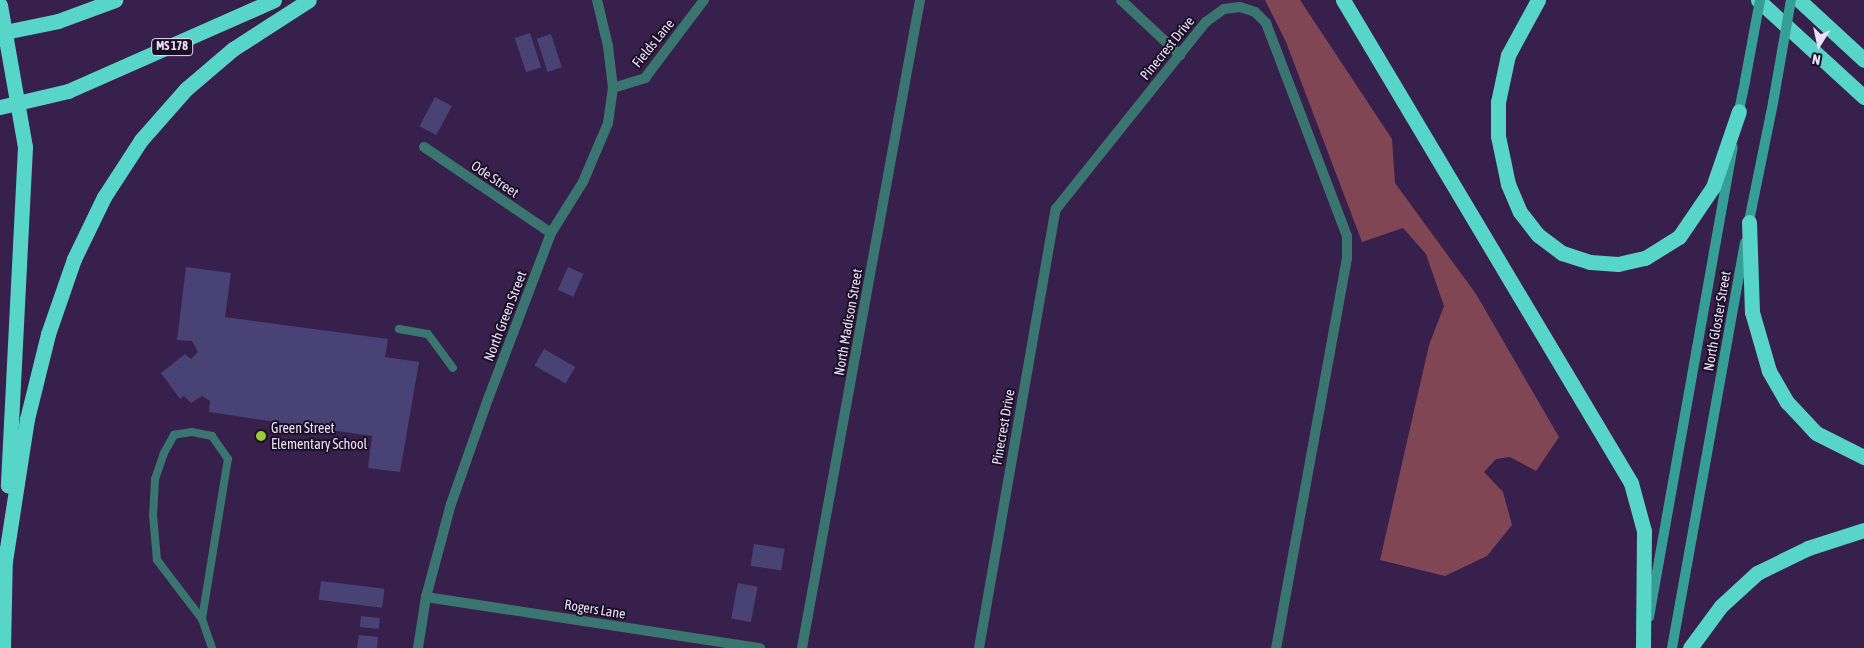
<!DOCTYPE html>
<style>
body{margin:0}
#map{position:relative;width:1864px;height:648px;overflow:hidden;background:#37204c;font-family:"Asap Condensed",sans-serif}
div>[style]{position:absolute}
.forest>*{inset:0;background:#814653}
.building>*{inset:0;background:#484374;transform-origin:0 0}
.service>*{height:8px;margin:-4px;padding:0 4px;transform-origin:4px;border-radius:4px;background:#3a766f}
.minor>*{height:10px;margin:-5px;padding:0 5px;transform-origin:5px;border-radius:5px;background:#3a766f}
.tertiary>*{height:10px;margin:-5px;padding:0 5px;transform-origin:5px;border-radius:5px;background:#3a766f}
.secondary>*{height:10px;margin:-5px;padding:0 5px;transform-origin:5px;border-radius:5px;background:#359f95}
.motorway>*{height:15px;margin:-7.5px;padding:0 7.5px;transform-origin:7.5px;border-radius:7.5px;background:#57d5c9}
.secondary-bridge>*{height:10px;margin:-5px;padding:0 5px;transform-origin:5px;border-radius:5px;background:#359f95}
.motorway-bridge>*{height:15px;margin:-7.5px;padding:0 7.5px;transform-origin:7.5px;border-radius:7.5px;background:#57d5c9}
.dots>*{width:14px;height:14px;translate:-50% -50%;box-sizing:border-box;border:2px solid #1a1023;border-radius:50%}
span{translate:-50% -50%;white-space:nowrap;text-align:center;line-height:1.15;-webkit-text-stroke:4px #1a1023;paint-order:stroke}
.shield-label span{padding:1px 4px;background:#1a1023;border:1px solid;border-radius:4px;-webkit-text-stroke-width:0}
.shield-label{font-size:12px;color:#ebdefa;font-weight:700}
.street-label{font-size:14px;color:#ebdefa}
.poi-label{font-size:14px;color:#ebdefa}
.left{translate:0 -50%;text-align:left}
.north{position:absolute;left:1794px;top:20px;width:50px;height:50px;-webkit-text-stroke:4px #1a1023;paint-order:stroke;rotate:190deg;font-size:14px;font-weight:700;line-height:20px;text-align:center;color:#ebdefa}
.north::after{content:'';display:block;margin:auto;width:18px;height:22px;background:#ebdefa;clip-path:polygon(50% 0,100% 100%,50% 72%,0 100%)}
</style>
<div id="map">
<div class="forest">
<i style="clip-path:polygon(1265px 0,1300px 0,1392px 139px,1395px 183px,1476px 294px,1559px 437px,1536px 471px,1510px 457px,1496px 459px,1484px 472px,1503px 492px,1512px 525px,1487px 556px,1445px 576px,1380px 560px,1429px 345px,1444px 306px,1426px 254px,1403px 228px,1362px 242px,1286px 42px)"></i>
</div>
<div class="building">
<i style="left:530px;top:33px;width:36px;height:16px;rotate:72deg"></i>
<i style="left:551px;top:34px;width:35px;height:15px;rotate:72deg"></i>
<i style="left:435px;top:97px;width:19px;height:33px;rotate:28deg"></i>
<i style="clip-path:polygon(186px 267px,231px 273px,225px 317px,388px 339px,385px 357px,419px 362px,400px 472px,368px 468px,372px 436px,209px 412px,210px 401px,202px 396px,191px 403px,184px 396px,180px 399px,161px 373px,185px 354px,191px 359px,198px 352px,192px 341px,177px 340px)"></i>
<i style="left:568px;top:267px;width:17px;height:25px;rotate:24deg"></i>
<i style="left:544px;top:349px;width:36px;height:19px;rotate:30deg"></i>
<i style="left:754px;top:544px;width:31px;height:22px;rotate:9deg"></i>
<i style="left:321px;top:581px;width:64px;height:19px;rotate:7deg"></i>
<i style="left:738px;top:583px;width:20px;height:36px;rotate:11deg"></i>
<i style="left:361px;top:616px;width:19px;height:11px;rotate:6deg"></i>
<i style="clip-path:polygon(359px 635px,378px 637px,377px 648px,357px 648px)"></i>
</div>
<div class="service">
<i style="left:399px;top:329px;width:29px;rotate:10deg"></i>
<i style="left:428px;top:334px;width:42px;rotate:53.7deg"></i>
<i style="left:202px;top:619px;width:162px;rotate:-80.8deg"></i>
<i style="left:228px;top:459px;width:28px;rotate:-125deg"></i>
<i style="left:212px;top:436px;width:20px;rotate:-169deg"></i>
<i style="left:192px;top:432px;width:18px;rotate:171deg"></i>
<i style="left:174px;top:435px;width:21px;rotate:119deg"></i>
<i style="left:164px;top:453px;width:28px;rotate:109deg"></i>
<i style="left:155px;top:479px;width:36px;rotate:93deg"></i>
<i style="left:153px;top:515px;width:45px;rotate:84.9deg"></i>
<i style="left:157px;top:560px;width:74px;rotate:52.7deg"></i>
<i style="left:202px;top:619px;width:31px;rotate:71deg"></i>
</div>
<div class="minor">
<i style="left:1121px;top:0;width:81px;rotate:43deg"></i>
<i style="left:613px;top:88px;width:34px;rotate:-17deg"></i>
<i style="left:645px;top:78px;width:98px;rotate:-52.9deg"></i>
<i style="left:424px;top:147px;width:153px;rotate:34.1deg"></i>
<i style="left:426px;top:597px;width:338px;rotate:8.7deg"></i>
<i style="left:802px;top:648px;width:659px;rotate:-79.68deg"></i>
<i style="left:979px;top:648px;width:446px;rotate:-80.1deg"></i>
<i style="left:1056px;top:209px;width:240px;rotate:-51.3deg"></i>
<i style="left:1206px;top:22px;width:22px;rotate:-36deg"></i>
<i style="left:1224px;top:9px;width:16px;rotate:-7deg"></i>
<i style="left:1240px;top:7px;width:16px;rotate:18deg"></i>
<i style="left:1255px;top:12px;width:16px;rotate:45deg"></i>
<i style="left:1266px;top:23px;width:228px;rotate:69.2deg"></i>
<i style="left:1347px;top:236px;width:22px;rotate:90deg"></i>
<i style="left:1347px;top:258px;width:396px;rotate:100.3deg"></i>
</div>
<div class="tertiary">
<i style="left:418px;top:648px;width:52px;rotate:-81.1deg"></i>
<i style="left:426px;top:597px;width:96px;rotate:-75deg"></i>
<i style="left:451px;top:504px;width:111px;rotate:-70.6deg"></i>
<i style="left:488px;top:399px;width:178px;rotate:-69.2deg"></i>
<i style="left:551px;top:233px;width:60px;rotate:-57.9deg"></i>
<i style="left:583px;top:182px;width:64px;rotate:-67deg"></i>
<i style="left:608px;top:123px;width:35px;rotate:-82deg"></i>
<i style="left:613px;top:88px;width:42px;rotate:-96.8deg"></i>
<i style="left:608px;top:46px;width:47px;rotate:-103.4deg"></i>
</div>
<div class="secondary">
<i style="left:1738px;top:115px;width:35px;rotate:-78deg"></i>
<i style="left:1748px;top:226px;width:126px;rotate:-78.5deg"></i>
<i style="left:1649px;top:617px;width:477px;rotate:-79.9deg"></i>
<i style="left:1672px;top:648px;width:412px;rotate:-79.8deg"></i>
</div>
<div class="motorway">
<i style="left:1343px;top:0;width:562px;rotate:59.19deg"></i>
<i style="left:1631px;top:483px;width:50px;rotate:74.8deg"></i>
<i style="left:1644px;top:531px;width:117px;rotate:90.5deg"></i>
<i style="left:1538px;top:0;width:63px;rotate:118.6deg"></i>
<i style="left:1508px;top:55px;width:48px;rotate:102deg"></i>
<i style="left:1498px;top:102px;width:34px;rotate:90deg"></i>
<i style="left:1498px;top:136px;width:49px;rotate:78.2deg"></i>
<i style="left:1508px;top:184px;width:30px;rotate:67deg"></i>
<i style="left:1520px;top:212px;width:29px;rotate:52deg"></i>
<i style="left:1538px;top:235px;width:30px;rotate:37deg"></i>
<i style="left:1562px;top:253px;width:29px;rotate:18deg"></i>
<i style="left:1590px;top:262px;width:28px;rotate:4deg"></i>
<i style="left:1618px;top:264px;width:28px;rotate:-13deg"></i>
<i style="left:1645px;top:258px;width:40px;rotate:-32deg"></i>
<i style="left:1679px;top:237px;width:60px;rotate:-55.8deg"></i>
<i style="left:1713px;top:187px;width:80px;rotate:-71.1deg"></i>
<i style="left:1758px;top:0;width:144px;rotate:42.5deg"></i>
<i style="left:1799px;top:0;width:88px;rotate:42.7deg"></i>
<i style="left:0;top:5px;width:144px;rotate:80deg"></i>
<i style="left:25px;top:147px;width:339px;rotate:92.9deg"></i>
<i style="left:58px;top:21px;width:61px;rotate:-20.2deg"></i>
<i style="left:68px;top:91px;width:225px;rotate:-23.8deg"></i>
<i style="left:1749px;top:222px;width:90px;rotate:88.1deg"></i>
<i style="left:1752px;top:312px;width:61px;rotate:73.9deg"></i>
<i style="left:1769px;top:371px;width:36px;rotate:60deg"></i>
<i style="left:1787px;top:402px;width:42px;rotate:46.9deg"></i>
<i style="left:1816px;top:433px;width:54px;rotate:26.6deg"></i>
<i style="left:5px;top:561px;width:144px;rotate:-81.2deg"></i>
<i style="left:27px;top:419px;width:88px;rotate:-76.1deg"></i>
<i style="left:48px;top:334px;width:79px;rotate:-70.9deg"></i>
<i style="left:74px;top:259px;width:69px;rotate:-64.2deg"></i>
<i style="left:104px;top:197px;width:68px;rotate:-57deg"></i>
<i style="left:141px;top:140px;width:68px;rotate:-48.6deg"></i>
<i style="left:186px;top:89px;width:62px;rotate:-40.4deg"></i>
<i style="left:233px;top:49px;width:90px;rotate:-32.8deg"></i>
<i style="left:3px;top:648px;width:96px;rotate:-88.8deg"></i>
<i style="left:1690px;top:648px;width:52px;rotate:-53.6deg"></i>
<i style="left:1721px;top:606px;width:49px;rotate:-42.5deg"></i>
<i style="left:1757px;top:573px;width:57px;rotate:-26.1deg"></i>
<i style="left:1808px;top:548px;width:59px;rotate:-17.8deg"></i>
</div>
<div class="secondary-bridge">
<i style="left:1745px;top:81px;width:82px;rotate:-79.5deg"></i>
<i style="left:1773px;top:103px;width:105px;rotate:-80.1deg"></i>
</div>
<div class="motorway-bridge">
<i style="left:0;top:33px;width:59px;rotate:-11.7deg"></i>
<i style="left:0;top:107px;width:70px;rotate:-13.2deg"></i>
</div>
<div class="dots">
<i style="left:261px;top:436px;background:#9acb35"></i>
</div>
<div class="shield-label">
<span style="left:172px;top:47px">MS 178</span>
</div>
<div class="street-label">
<span style="left:653px;top:43px;rotate:-51deg">Fields Lane</span>
<span style="left:1167px;top:48px;rotate:-51deg">Pinecrest Drive</span>
<span style="left:495px;top:179px;rotate:34deg">Ode Street</span>
<span style="left:505px;top:316px;rotate:-69deg">North Green Street</span>
<span style="left:1717px;top:321px;rotate:-80deg">North Gloster Street</span>
<span style="left:848px;top:322px;rotate:-80deg">North Madison Street</span>
<span style="left:1003px;top:427px;rotate:-80deg">Pinecrest Drive</span>
<span style="left:595px;top:609px;rotate:9deg">Rogers Lane</span>
</div>
<div class="poi-label">
<span class="left" style="left:271px;top:436px">Green Street<br>Elementary School</span>
</div>
<div class="north">N</div>
</div>
